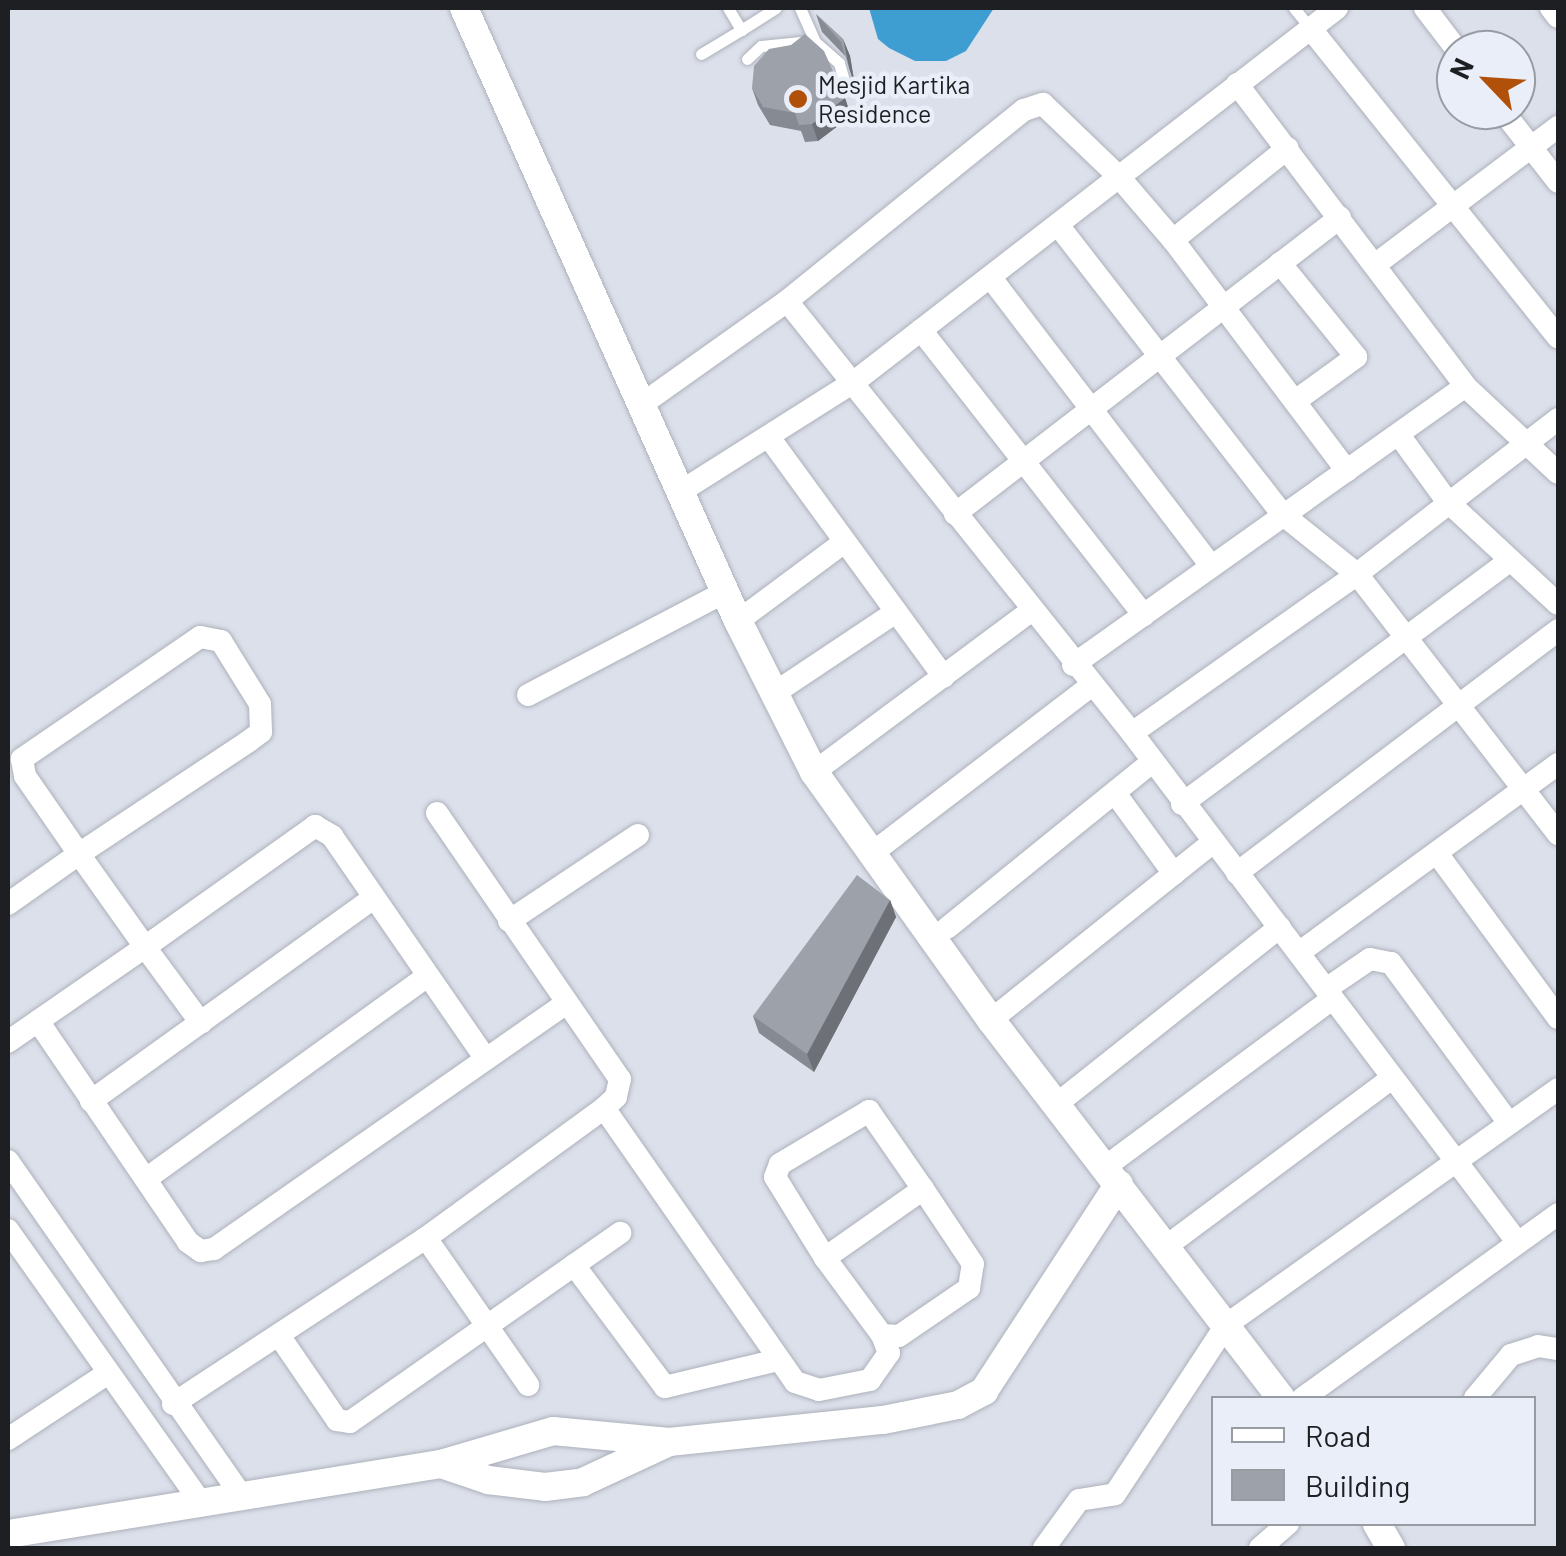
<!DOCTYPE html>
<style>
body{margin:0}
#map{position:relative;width:1566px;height:1556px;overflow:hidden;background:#dce0eb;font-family:Barlow,sans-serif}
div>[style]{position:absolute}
.water>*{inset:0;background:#3f9ed1}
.roads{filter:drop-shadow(0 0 2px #acb1ba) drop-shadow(0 0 2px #acb1ba)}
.service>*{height:11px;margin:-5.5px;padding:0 5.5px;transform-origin:5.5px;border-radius:5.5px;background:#fff}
.minor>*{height:22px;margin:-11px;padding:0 11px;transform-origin:11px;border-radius:11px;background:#fff}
.tertiary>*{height:28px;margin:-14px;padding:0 14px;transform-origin:14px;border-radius:14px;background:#fff}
.wall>*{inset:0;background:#868a92}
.shaded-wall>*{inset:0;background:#6d7177}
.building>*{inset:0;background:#9ca1aa}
.dots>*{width:28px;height:28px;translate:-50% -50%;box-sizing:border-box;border:5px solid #e9eef8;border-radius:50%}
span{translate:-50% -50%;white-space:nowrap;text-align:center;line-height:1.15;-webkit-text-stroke:9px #e9eef8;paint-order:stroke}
.poi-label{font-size:25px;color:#1d1f22}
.left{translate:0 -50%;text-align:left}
.frame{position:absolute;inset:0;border:10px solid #1d1f22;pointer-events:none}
.legend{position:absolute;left:1211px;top:1396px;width:325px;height:130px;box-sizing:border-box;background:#e9eef8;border:2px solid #979ba2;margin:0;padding:12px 18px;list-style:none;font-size:30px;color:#1d1f22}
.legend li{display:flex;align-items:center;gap:20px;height:50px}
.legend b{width:50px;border:2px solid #979ba2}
.north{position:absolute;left:1436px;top:30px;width:100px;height:100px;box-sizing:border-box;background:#e9eef8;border:2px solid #979ba2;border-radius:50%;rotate:295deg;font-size:28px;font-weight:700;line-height:40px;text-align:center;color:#1d1f22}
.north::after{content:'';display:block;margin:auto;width:35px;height:45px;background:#b05009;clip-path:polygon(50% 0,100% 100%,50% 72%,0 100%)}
</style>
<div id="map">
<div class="water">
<i style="clip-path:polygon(869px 8px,994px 8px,966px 51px,946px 61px,915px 61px,889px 48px,878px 39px)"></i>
</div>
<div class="roads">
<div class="service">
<i style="left:728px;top:8px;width:26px;rotate:59deg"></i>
<i style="left:741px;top:30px;width:41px;rotate:-32.2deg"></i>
<i style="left:800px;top:8px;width:37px;rotate:66deg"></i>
<i style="left:815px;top:42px;width:32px;rotate:41deg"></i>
<i style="left:839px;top:63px;width:26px;rotate:74deg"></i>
<i style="left:1294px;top:8px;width:27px;rotate:51deg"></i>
<i style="left:701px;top:54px;width:47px;rotate:-31deg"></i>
<i style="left:747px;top:59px;width:19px;rotate:-43deg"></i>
<i style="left:761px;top:46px;width:50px;rotate:-5.7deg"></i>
</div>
<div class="minor">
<i style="left:1425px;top:8px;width:53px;rotate:52.7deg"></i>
<i style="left:1551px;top:8px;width:11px;rotate:52deg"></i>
<i style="left:1311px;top:29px;width:395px;rotate:51.3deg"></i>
<i style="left:1237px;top:84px;width:378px;rotate:52.9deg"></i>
<i style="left:1465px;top:386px;width:127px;rotate:43.1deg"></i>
<i style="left:1502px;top:110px;width:91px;rotate:52.1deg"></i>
<i style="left:1058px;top:225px;width:364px;rotate:52.2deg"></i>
<i style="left:1281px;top:513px;width:97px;rotate:38.8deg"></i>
<i style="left:1357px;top:574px;width:329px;rotate:52.3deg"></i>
<i style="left:1173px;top:240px;width:147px;rotate:-38.7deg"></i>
<i style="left:1280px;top:263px;width:121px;rotate:51deg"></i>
<i style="left:1356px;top:357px;width:72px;rotate:144.1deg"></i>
<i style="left:1376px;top:264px;width:228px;rotate:-37deg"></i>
<i style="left:991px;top:278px;width:362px;rotate:52.6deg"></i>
<i style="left:787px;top:301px;width:553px;rotate:51.39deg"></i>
<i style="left:1132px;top:733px;width:635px;rotate:52.88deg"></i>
<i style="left:921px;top:330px;width:362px;rotate:52deg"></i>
<i style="left:645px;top:402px;width:174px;rotate:-35.4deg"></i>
<i style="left:787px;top:301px;width:304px;rotate:-38.9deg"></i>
<i style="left:1024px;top:110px;width:20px;rotate:-18deg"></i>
<i style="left:1043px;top:104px;width:105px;rotate:43.8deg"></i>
<i style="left:1119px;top:177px;width:83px;rotate:49.4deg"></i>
<i style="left:1173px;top:240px;width:289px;rotate:53deg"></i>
<i style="left:1399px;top:435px;width:82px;rotate:54deg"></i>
<i style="left:1447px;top:501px;width:151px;rotate:42.9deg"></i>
<i style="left:771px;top:440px;width:293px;rotate:53.9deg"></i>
<i style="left:683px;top:490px;width:202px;rotate:-32.3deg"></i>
<i style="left:854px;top:382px;width:611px;rotate:-37.75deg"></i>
<i style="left:955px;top:514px;width:486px;rotate:-37.6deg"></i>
<i style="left:738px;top:621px;width:131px;rotate:-36.6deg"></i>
<i style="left:1073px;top:665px;width:481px;rotate:-35.4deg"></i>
<i style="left:773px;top:694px;width:148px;rotate:-33.7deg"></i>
<i style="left:528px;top:695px;width:225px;rotate:-27.6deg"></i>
<i style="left:1132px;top:733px;width:276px;rotate:-35.2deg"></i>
<i style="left:1357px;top:574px;width:254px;rotate:-37.6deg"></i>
<i style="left:814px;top:772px;width:270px;rotate:-36.6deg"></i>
<i style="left:1115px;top:793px;width:100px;rotate:53.9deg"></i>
<i style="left:1182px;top:804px;width:407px;rotate:-36.6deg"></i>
<i style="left:437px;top:813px;width:323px;rotate:55.5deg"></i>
<i style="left:620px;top:1079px;width:18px;rotate:103deg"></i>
<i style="left:616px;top:1097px;width:16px;rotate:137deg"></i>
<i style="left:604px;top:1108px;width:334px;rotate:55.1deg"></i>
<i style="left:795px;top:1382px;width:25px;rotate:18deg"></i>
<i style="left:819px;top:1390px;width:52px;rotate:-11.1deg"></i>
<i style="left:870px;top:1380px;width:33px;rotate:-55deg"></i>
<i style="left:889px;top:1353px;width:19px;rotate:-111deg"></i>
<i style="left:882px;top:1335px;width:17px;rotate:3deg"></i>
<i style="left:899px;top:1336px;width:85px;rotate:-34.4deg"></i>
<i style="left:969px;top:1288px;width:24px;rotate:-81deg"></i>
<i style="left:973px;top:1264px;width:90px;rotate:-123.7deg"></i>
<i style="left:871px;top:854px;width:277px;rotate:-37.4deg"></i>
<i style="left:1439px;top:856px;width:201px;rotate:53.7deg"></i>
<i style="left:1237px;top:873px;width:403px;rotate:-37.1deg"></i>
<i style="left:8px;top:904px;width:87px;rotate:-35.2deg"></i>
<i style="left:79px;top:854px;width:204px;rotate:-33.6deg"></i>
<i style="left:249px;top:741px;width:15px;rotate:-37deg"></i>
<i style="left:261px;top:732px;width:28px;rotate:-92deg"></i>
<i style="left:260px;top:704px;width:74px;rotate:-121.8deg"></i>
<i style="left:221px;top:641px;width:21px;rotate:-169deg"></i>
<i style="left:200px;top:637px;width:216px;rotate:145.6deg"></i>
<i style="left:22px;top:759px;width:17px;rotate:80deg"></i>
<i style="left:25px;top:776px;width:95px;rotate:55.3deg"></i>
<i style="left:79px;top:854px;width:114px;rotate:54.6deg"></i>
<i style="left:145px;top:947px;width:167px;rotate:145.3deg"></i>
<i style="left:509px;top:921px;width:155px;rotate:-33.7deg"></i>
<i style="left:947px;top:928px;width:264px;rotate:-39deg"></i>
<i style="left:1300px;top:952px;width:319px;rotate:-36.1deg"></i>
<i style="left:1326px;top:989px;width:53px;rotate:-34.3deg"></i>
<i style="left:1370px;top:959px;width:21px;rotate:11deg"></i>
<i style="left:1391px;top:963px;width:199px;rotate:53.6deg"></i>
<i style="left:991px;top:1020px;width:283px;rotate:-38.7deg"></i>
<i style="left:38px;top:1021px;width:267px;rotate:55.8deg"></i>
<i style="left:188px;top:1242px;width:16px;rotate:35deg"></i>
<i style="left:201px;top:1251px;width:13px;rotate:-9deg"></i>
<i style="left:214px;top:1249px;width:428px;rotate:-34.9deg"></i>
<i style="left:201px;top:1023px;width:94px;rotate:-126.4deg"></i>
<i style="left:145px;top:947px;width:209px;rotate:-35.4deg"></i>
<i style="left:315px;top:826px;width:20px;rotate:30deg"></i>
<i style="left:332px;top:836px;width:267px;rotate:55.4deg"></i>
<i style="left:91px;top:1101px;width:347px;rotate:-35.7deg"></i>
<i style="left:1058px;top:1103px;width:283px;rotate:-38.4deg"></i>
<i style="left:8px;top:1161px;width:404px;rotate:55.1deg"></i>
<i style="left:1105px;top:1167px;width:281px;rotate:-36.5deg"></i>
<i style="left:146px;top:1179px;width:347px;rotate:-35.8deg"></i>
<i style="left:8px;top:1230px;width:331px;rotate:54.7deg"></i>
<i style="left:426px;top:1238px;width:179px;rotate:55.2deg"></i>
<i style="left:1168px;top:1245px;width:279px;rotate:-36.7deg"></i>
<i style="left:825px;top:1258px;width:120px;rotate:-35.1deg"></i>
<i style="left:923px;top:1189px;width:95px;rotate:-124.7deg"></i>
<i style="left:869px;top:1111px;width:104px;rotate:149.2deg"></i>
<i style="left:780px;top:1164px;width:14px;rotate:111deg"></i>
<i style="left:775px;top:1177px;width:95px;rotate:58.3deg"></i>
<i style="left:825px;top:1258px;width:96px;rotate:53.5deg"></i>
<i style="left:574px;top:1265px;width:152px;rotate:53.3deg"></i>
<i style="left:665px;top:1387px;width:116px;rotate:-13.4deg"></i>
<i style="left:280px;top:1337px;width:101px;rotate:55.5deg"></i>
<i style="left:337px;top:1420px;width:13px;rotate:9deg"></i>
<i style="left:350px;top:1422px;width:330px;rotate:-35deg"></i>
<i style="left:1303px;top:1398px;width:314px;rotate:-35.8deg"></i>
<i style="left:1475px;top:1398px;width:56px;rotate:-50.1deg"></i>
<i style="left:1511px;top:1355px;width:28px;rotate:-18deg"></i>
<i style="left:1538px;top:1346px;width:20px;rotate:9deg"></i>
<i style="left:173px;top:1404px;width:303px;rotate:-33.3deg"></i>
<i style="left:426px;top:1238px;width:220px;rotate:-36.1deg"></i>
<i style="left:8px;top:1439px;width:120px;rotate:-33.4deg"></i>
<i style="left:1044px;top:1548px;width:59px;rotate:-53.9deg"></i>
<i style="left:1079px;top:1500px;width:36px;rotate:-9deg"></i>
<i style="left:1115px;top:1494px;width:202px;rotate:-56.7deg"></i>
<i style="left:1226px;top:1325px;width:407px;rotate:-35.4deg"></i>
<i style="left:1260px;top:1548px;width:37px;rotate:-41deg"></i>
</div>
<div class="tertiary">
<i style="left:464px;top:8px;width:671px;rotate:65.92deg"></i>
<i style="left:738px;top:621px;width:169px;rotate:63.3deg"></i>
<i style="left:814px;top:772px;width:305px;rotate:54.5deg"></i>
<i style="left:991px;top:1020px;width:476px;rotate:52.5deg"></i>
<i style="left:441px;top:1464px;width:50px;rotate:18.8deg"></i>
<i style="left:488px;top:1480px;width:57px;rotate:7deg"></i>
<i style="left:545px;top:1487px;width:38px;rotate:-7deg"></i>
<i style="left:583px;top:1482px;width:95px;rotate:-24.9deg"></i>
<i style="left:1377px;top:1524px;width:28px;rotate:60deg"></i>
<i style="left:8px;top:1534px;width:439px;rotate:-9.2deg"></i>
<i style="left:441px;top:1464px;width:117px;rotate:-16.4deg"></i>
<i style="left:553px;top:1431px;width:117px;rotate:5.4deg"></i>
<i style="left:669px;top:1442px;width:215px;rotate:-5.9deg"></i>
<i style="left:883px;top:1420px;width:76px;rotate:-11.3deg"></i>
<i style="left:958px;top:1405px;width:30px;rotate:-28deg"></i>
<i style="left:984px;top:1391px;width:247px;rotate:-56.9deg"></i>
</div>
</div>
<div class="wall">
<i style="clip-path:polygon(816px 14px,843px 39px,850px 56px,855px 86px,846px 57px,822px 32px)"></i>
<i style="clip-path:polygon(752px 88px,845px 98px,851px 116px,818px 141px,805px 142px,801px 131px,770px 125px,758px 105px)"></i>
<i style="clip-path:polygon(890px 900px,896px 917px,814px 1072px,759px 1033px,753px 1016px)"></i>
</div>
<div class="shaded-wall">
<i style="clip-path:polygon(843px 39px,850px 56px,855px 86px,849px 68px)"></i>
<i style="clip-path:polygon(845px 98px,851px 116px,818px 141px,812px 124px)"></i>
<i style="clip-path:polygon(890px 900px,896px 917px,814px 1072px,807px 1054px)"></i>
</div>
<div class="building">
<i style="clip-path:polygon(816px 14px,843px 39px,849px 68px,841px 42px)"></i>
<i style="clip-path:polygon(805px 34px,824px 51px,845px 98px,812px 124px,799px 125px,795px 113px,763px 107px,752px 88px,754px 66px,769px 49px,791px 45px)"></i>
<i style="clip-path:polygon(857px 875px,890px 900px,807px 1054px,753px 1016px)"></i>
</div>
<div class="dots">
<i style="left:798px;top:99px;background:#b05009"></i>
</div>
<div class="poi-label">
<span class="left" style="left:818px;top:99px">Mesjid Kartika<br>Residence</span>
</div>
<div class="frame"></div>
<ul class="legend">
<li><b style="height:12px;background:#fff"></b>Road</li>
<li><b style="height:28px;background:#9ca1aa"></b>Building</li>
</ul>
<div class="north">N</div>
</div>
